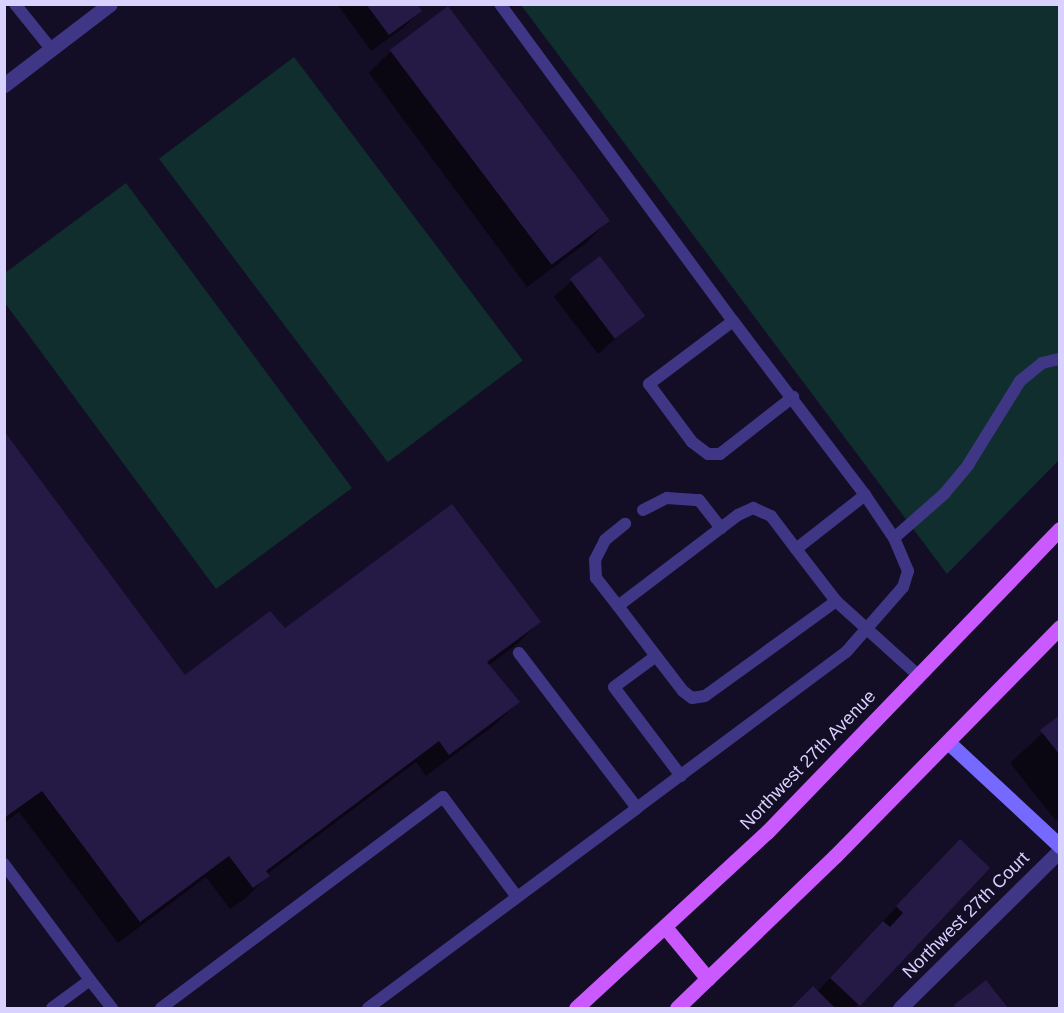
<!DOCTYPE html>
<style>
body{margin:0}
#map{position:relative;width:1064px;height:1013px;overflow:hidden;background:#130e25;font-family:Helvetica,sans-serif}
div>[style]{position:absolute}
.green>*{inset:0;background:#112e2f;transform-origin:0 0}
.shadow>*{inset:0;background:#0007}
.building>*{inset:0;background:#251946;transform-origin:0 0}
.lane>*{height:12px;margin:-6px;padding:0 6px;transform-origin:6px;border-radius:6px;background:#3f3785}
.street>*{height:15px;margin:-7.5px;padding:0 7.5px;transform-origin:7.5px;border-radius:7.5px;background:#3f3785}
.secondary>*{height:15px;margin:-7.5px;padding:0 7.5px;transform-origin:7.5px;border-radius:7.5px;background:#7569ff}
.primary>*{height:15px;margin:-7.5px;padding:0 7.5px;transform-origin:7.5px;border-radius:7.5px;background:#ca59ff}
span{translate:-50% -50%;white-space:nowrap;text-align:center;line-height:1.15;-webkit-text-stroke:4.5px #130e25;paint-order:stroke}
.street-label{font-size:18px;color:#d9d2ff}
.frame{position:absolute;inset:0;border:6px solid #d9d2ff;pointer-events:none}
</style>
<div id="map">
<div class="green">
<i style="clip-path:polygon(521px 5px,1059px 5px,1059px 460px,947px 574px)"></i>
<i style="left:294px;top:57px;width:380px;height:169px;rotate:53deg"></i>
<i style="clip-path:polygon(126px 183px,352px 488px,216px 589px,5px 303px,5px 273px)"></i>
</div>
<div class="shadow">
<i style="clip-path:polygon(337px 4px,415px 4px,420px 11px,403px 28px,371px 51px)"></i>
<i style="clip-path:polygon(391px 51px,607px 222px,585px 244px,527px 287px,369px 73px)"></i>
<i style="clip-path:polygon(571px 281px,643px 315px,598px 354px,554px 297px)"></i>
<i style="clip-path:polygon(4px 434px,184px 677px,285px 630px,539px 622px,517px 644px,488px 666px,518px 702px,496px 724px,426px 776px,416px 762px,267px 874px,268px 876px,246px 898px,230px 909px,206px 877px,118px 943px,19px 812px,4px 823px)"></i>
<i style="clip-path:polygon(1060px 717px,1060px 818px,1056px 821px,1010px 763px)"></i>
<i style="clip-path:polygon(988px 868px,855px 1008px,793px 1008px,813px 989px,817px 992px,928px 873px)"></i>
<i style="clip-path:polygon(986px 982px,1007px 1008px,953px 1008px,955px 1007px)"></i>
</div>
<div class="building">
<i style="clip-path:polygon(366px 4px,417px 4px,422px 11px,389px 35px)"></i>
<i style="left:448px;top:6px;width:269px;height:73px;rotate:53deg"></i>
<i style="left:600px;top:256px;width:75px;height:38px;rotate:53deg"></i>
<i style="clip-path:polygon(4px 431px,185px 675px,270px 611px,285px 628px,452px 504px,541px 622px,487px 662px,520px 702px,449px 755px,439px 741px,266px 871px,270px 876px,253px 888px,229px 856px,140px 922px,42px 791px,4px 818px)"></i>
<i style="clip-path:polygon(1060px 715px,1060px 755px,1040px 730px)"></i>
<i style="clip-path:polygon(960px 839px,990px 868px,860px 1006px,830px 978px,883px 921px,890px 927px,903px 913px,896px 906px)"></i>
<i style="clip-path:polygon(986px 980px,1008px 1008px,956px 1008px,954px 1005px)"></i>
<i style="clip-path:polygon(813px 986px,835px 1008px,791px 1008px)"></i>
</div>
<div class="lane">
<i style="left:15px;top:4px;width:59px;rotate:51.2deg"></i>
<i style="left:500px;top:4px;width:393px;rotate:53.7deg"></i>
<i style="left:733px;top:321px;width:218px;rotate:52.8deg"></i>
<i style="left:865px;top:495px;width:52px;rotate:56deg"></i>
<i style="left:894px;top:538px;width:36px;rotate:67deg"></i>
<i style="left:908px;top:571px;width:17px;rotate:107deg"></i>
<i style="left:903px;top:587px;width:86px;rotate:131.2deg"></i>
<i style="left:846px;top:652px;width:261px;rotate:143.3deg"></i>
<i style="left:733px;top:321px;width:105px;rotate:143.1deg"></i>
<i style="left:649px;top:384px;width:72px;rotate:53.4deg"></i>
<i style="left:692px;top:442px;width:20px;rotate:37deg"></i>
<i style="left:708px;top:454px;width:12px"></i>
<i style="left:720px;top:454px;width:93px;rotate:-38deg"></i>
<i style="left:643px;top:510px;width:27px;rotate:-27deg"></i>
<i style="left:667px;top:498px;width:32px;rotate:4deg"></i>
<i style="left:699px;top:500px;width:36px;rotate:52deg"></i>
<i style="left:894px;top:538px;width:67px;rotate:-41.3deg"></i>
<i style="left:944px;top:494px;width:38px;rotate:-50deg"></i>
<i style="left:968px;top:465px;width:99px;rotate:-58.2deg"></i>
<i style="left:1020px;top:381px;width:28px;rotate:-39deg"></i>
<i style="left:1042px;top:363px;width:18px;rotate:-13deg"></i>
<i style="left:836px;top:601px;width:110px;rotate:42.1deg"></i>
<i style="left:618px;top:606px;width:36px;rotate:-128deg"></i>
<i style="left:596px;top:578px;width:18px;rotate:-93deg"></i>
<i style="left:595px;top:560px;width:22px;rotate:-63deg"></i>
<i style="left:605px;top:540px;width:26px;rotate:-39deg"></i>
<i style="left:656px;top:656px;width:44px;rotate:52.4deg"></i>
<i style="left:683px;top:691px;width:11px;rotate:38deg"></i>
<i style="left:692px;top:698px;width:13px;rotate:-9deg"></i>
<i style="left:705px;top:696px;width:162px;rotate:-35.9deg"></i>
<i style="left:836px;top:601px;width:66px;rotate:-127.6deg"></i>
<i style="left:681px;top:776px;width:111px;rotate:-127deg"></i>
<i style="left:614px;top:687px;width:52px;rotate:-36.4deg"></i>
<i style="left:656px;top:656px;width:63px;rotate:-127.2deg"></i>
<i style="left:618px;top:606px;width:151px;rotate:-37.2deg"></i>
<i style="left:738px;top:515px;width:17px;rotate:-25deg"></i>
<i style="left:753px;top:508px;width:20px;rotate:24deg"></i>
<i style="left:771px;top:516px;width:41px;rotate:52.9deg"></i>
<i style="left:796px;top:549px;width:88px;rotate:-38deg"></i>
<i style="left:4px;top:864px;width:144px;rotate:53.4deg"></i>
<i style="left:90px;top:980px;width:47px;rotate:143.6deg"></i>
<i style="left:90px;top:980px;width:36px;rotate:52deg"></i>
<i style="left:161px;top:1008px;width:352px;rotate:-36.8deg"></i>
<i style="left:443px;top:797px;width:124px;rotate:53.5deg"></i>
<i style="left:368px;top:1008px;width:335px;rotate:-36.6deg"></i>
<i style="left:637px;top:808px;width:195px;rotate:-127.3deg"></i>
</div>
<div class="street">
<i style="left:4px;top:85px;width:133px;rotate:-37.4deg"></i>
<i style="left:900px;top:1008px;width:225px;rotate:-44.6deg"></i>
</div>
<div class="secondary">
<i style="left:948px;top:742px;width:153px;rotate:42.9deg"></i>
</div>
<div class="primary">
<i style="left:665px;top:927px;width:67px;rotate:50.4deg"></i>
<i style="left:576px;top:1008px;width:260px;rotate:-42.7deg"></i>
<i style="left:767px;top:832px;width:421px;rotate:-46deg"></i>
<i style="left:677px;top:1008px;width:219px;rotate:-43.9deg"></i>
<i style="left:835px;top:856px;width:321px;rotate:-45.5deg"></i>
</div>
<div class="street-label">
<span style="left:808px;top:760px;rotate:-46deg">Northwest 27th Avenue</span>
<span style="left:966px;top:915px;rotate:-45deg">Northwest 27th Court</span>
</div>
<div class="frame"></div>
</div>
